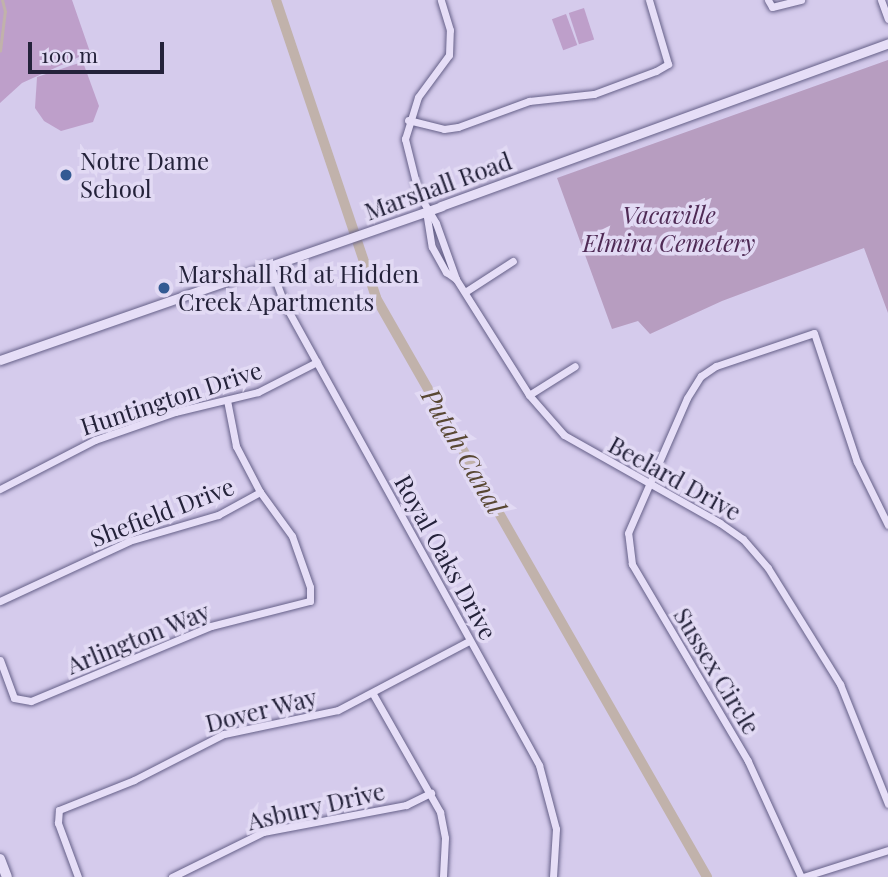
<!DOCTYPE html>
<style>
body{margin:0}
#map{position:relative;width:888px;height:877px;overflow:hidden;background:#d5cbec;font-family:"Playfair Display",serif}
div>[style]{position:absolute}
.green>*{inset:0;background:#be9fca;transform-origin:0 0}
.cemetery>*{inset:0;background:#b79dc0}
.stream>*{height:2.5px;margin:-1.25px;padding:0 1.25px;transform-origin:1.25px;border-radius:1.25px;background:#c1b2ab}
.canal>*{height:10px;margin:-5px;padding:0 5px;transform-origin:5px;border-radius:5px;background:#c1b2ab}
.roads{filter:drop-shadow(0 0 2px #656088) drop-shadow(0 0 2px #656088)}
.minor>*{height:7px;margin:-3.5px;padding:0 3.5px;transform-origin:3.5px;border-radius:3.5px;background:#e6def7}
.tertiary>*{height:9px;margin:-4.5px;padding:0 4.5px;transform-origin:4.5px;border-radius:4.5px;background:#e6def7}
.secondary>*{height:10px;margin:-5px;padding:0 5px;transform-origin:5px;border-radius:5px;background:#e6def7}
.dots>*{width:19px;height:19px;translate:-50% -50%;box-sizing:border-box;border:4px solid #e2daf4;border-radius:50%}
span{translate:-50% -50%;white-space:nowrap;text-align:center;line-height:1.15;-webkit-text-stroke:7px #e2daf4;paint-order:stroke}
.poi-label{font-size:24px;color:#24223a}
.left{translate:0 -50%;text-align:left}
.street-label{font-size:24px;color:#24223a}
.park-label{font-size:24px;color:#4f2a55;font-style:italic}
.water-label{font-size:26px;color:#584732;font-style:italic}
.scale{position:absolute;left:28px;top:42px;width:136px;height:32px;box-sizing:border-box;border:4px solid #24223a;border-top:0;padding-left:9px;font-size:21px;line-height:24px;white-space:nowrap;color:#24223a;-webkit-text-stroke:5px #e2daf4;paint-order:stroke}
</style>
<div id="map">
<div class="green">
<i style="clip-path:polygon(0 0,72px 0,90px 52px,22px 83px,0 103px)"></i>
<i style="left:584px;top:8px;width:33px;height:16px;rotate:72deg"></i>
<i style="left:566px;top:14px;width:33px;height:15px;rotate:70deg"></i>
<i style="clip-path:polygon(79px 63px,84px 65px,99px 106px,93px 122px,61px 131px,44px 121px,35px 108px,37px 77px)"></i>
</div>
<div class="cemetery">
<i style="clip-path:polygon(888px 60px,888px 313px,864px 248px,722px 301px,650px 334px,638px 321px,612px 329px,557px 178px)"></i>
</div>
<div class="stream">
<i style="left:0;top:51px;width:39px;rotate:-83deg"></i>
<i style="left:5px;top:12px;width:12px;rotate:-104deg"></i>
</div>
<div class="canal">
<i style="left:276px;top:0;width:314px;rotate:71.4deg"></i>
<i style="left:376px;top:298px;width:667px;rotate:60.24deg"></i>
</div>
<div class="roads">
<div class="minor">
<i style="left:768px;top:0;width:8px;rotate:60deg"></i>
<i style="left:772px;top:7px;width:30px;rotate:-14deg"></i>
<i style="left:881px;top:0;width:20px;rotate:70deg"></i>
<i style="left:408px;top:120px;width:37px;rotate:14deg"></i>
<i style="left:444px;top:129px;width:14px;rotate:-8deg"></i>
<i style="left:458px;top:127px;width:76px;rotate:-20.1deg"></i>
<i style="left:529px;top:101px;width:65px;rotate:-6.1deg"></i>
<i style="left:594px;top:94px;width:66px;rotate:-20.4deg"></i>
<i style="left:656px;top:71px;width:14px;rotate:-30deg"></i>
<i style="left:668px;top:64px;width:67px;rotate:-106.5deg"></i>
<i style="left:426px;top:211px;width:36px;rotate:81deg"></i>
<i style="left:432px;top:247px;width:29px;rotate:61deg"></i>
<i style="left:446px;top:272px;width:12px;rotate:35deg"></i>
<i style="left:456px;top:279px;width:59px;rotate:-109.7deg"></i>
<i style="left:436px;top:223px;width:33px;rotate:-121deg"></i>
<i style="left:419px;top:195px;width:58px;rotate:-104deg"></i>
<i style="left:405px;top:139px;width:44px;rotate:-72.8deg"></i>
<i style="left:418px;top:97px;width:52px;rotate:-53.6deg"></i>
<i style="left:449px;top:55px;width:25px;rotate:-88deg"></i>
<i style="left:450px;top:30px;width:31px;rotate:-107deg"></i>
<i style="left:270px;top:265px;width:40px;rotate:69.8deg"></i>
<i style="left:284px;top:303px;width:528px;rotate:61.1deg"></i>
<i style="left:539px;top:765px;width:66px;rotate:75.1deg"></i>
<i style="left:556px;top:829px;width:48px;rotate:93.6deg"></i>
<i style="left:456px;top:279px;width:137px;rotate:57.8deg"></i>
<i style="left:529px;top:395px;width:53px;rotate:48.8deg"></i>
<i style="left:564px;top:435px;width:179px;rotate:29.4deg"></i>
<i style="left:720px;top:523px;width:28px;rotate:35deg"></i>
<i style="left:743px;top:539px;width:38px;rotate:49deg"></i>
<i style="left:768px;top:568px;width:137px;rotate:58.2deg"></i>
<i style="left:840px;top:684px;width:129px;rotate:68.2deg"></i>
<i style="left:465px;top:292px;width:57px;rotate:-32.9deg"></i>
<i style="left:529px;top:395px;width:54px;rotate:-32.2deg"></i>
<i style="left:0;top:489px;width:107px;rotate:-27.3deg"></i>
<i style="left:95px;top:440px;width:85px;rotate:-19.3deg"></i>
<i style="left:175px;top:412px;width:85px;rotate:-13.5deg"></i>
<i style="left:258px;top:392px;width:66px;rotate:-27deg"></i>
<i style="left:0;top:601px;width:142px;rotate:-24.9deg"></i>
<i style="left:129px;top:541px;width:93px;rotate:-16.3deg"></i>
<i style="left:218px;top:515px;width:48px;rotate:-28.7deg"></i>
<i style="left:0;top:660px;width:40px;rotate:69.8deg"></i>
<i style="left:14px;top:698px;width:17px;rotate:10deg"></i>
<i style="left:31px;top:701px;width:195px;rotate:-22.6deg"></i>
<i style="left:211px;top:626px;width:102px;rotate:-14.2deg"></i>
<i style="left:310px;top:601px;width:14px;rotate:-90deg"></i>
<i style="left:310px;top:587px;width:54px;rotate:-109.4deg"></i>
<i style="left:292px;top:536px;width:54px;rotate:-126deg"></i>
<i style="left:260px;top:492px;width:52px;rotate:-117.6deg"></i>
<i style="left:236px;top:446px;width:47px;rotate:-101.1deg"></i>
<i style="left:373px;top:694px;width:136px;rotate:60.4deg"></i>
<i style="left:440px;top:812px;width:26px;rotate:79deg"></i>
<i style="left:445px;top:838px;width:39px;rotate:93deg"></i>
<i style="left:78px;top:877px;width:58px;rotate:-110.3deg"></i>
<i style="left:58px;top:823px;width:13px;rotate:-86deg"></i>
<i style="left:59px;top:810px;width:81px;rotate:-21.8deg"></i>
<i style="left:134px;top:780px;width:101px;rotate:-27.1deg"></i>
<i style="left:224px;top:734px;width:116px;rotate:-11.9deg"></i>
<i style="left:338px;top:710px;width:148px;rotate:-27.8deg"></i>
<i style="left:172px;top:877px;width:102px;rotate:-26.3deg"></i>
<i style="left:263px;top:832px;width:146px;rotate:-10.7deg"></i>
<i style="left:406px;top:805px;width:28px;rotate:-26deg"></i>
<i style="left:801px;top:877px;width:128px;rotate:-114.6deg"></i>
<i style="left:748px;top:761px;width:229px;rotate:-120.5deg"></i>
<i style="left:632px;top:564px;width:31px;rotate:-97deg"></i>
<i style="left:628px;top:533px;width:147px;rotate:-66.4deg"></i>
<i style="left:687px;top:398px;width:26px;rotate:-58deg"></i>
<i style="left:701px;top:376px;width:18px;rotate:-34deg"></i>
<i style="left:716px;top:366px;width:103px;rotate:-18.6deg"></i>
<i style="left:814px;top:333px;width:136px;rotate:71.6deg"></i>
<i style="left:857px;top:462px;width:70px;rotate:63.8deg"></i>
<i style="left:803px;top:877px;width:89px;rotate:-17.6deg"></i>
</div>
<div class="tertiary">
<i style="left:0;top:360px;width:467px;rotate:-19.2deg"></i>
<i style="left:441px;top:206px;width:476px;rotate:-20deg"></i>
</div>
<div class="secondary">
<i style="left:0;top:859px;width:19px;rotate:69deg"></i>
</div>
</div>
<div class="dots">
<i style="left:66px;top:175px;background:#335a93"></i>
<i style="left:164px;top:288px;background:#335a93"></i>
</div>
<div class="poi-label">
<span class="left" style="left:80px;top:175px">Notre Dame<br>School</span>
<span class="left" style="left:178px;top:288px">Marshall Rd at Hidden<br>Creek Apartments</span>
</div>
<div class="street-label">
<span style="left:438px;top:186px;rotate:-20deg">Marshall Road</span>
<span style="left:171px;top:398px;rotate:-18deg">Huntington Drive</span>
<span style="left:675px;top:478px;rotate:29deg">Beelard Drive</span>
<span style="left:162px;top:512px;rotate:-21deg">Shefield Drive</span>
<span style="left:446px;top:557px;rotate:61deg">Royal Oaks Drive</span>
<span style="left:138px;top:638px;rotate:-22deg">Arlington Way</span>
<span style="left:717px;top:671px;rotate:59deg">Sussex Circle</span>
<span style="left:261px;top:710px;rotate:-14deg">Dover Way</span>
<span style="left:316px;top:806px;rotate:-13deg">Asbury Drive</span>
</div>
<div class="park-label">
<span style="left:669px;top:229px">Vacaville<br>Elmira Cemetery</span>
</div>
<div class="water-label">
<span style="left:464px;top:451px;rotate:60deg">Putah Canal</span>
</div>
<div class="scale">100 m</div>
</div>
